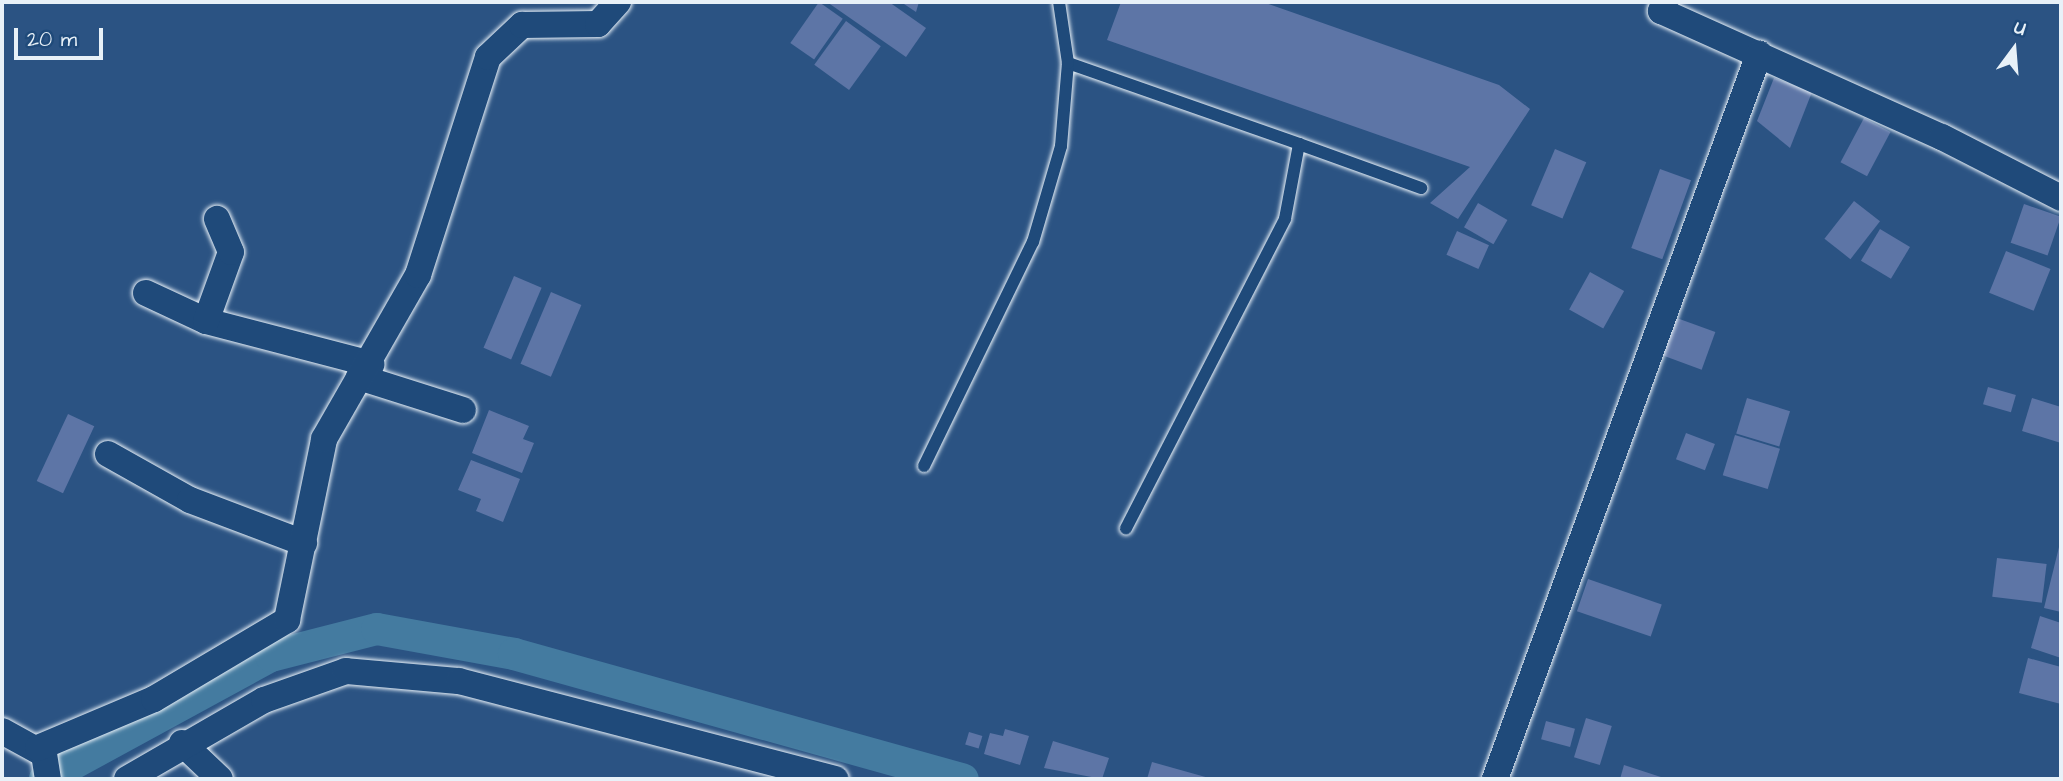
<!DOCTYPE html>
<style>
body{margin:0}
#map{position:relative;width:2063px;height:781px;overflow:hidden;background:#2b5383;font-family:"Architects Daughter",sans-serif}
div>[style]{position:absolute}
.canal>*{height:32px;margin:-16px;padding:0 16px;transform-origin:16px;border-radius:16px;background:#447ba0}
.building>*{inset:0;background:#5d75a6;transform-origin:0 0}
.roads{filter:drop-shadow(0 0 2px #e8f1f8) drop-shadow(0 0 2px #e8f1f8)}
.service>*{height:12px;margin:-6px;padding:0 6px;transform-origin:6px;border-radius:6px;background:#1f4a7a}
.minor>*{height:26px;margin:-13px;padding:0 13px;transform-origin:13px;border-radius:13px;background:#1f4a7a}
span{translate:-50% -50%;white-space:nowrap;text-align:center;line-height:1.15;-webkit-text-stroke:5px #1f4a7a;paint-order:stroke}
.frame{position:absolute;inset:0;border:4px solid #e8f1f8;pointer-events:none}
.north{position:absolute;left:1979px;top:14px;width:70px;height:70px;-webkit-text-stroke:5px #1f4a7a;paint-order:stroke;rotate:16deg;font-size:19px;font-weight:700;line-height:28px;text-align:center;color:#e8f1f8}
.north::after{content:'';display:block;margin:auto;width:24px;height:32px;background:#e8f1f8;clip-path:polygon(50% 0,100% 100%,50% 72%,0 100%)}
.scale{position:absolute;left:14px;top:28px;width:89px;height:32px;box-sizing:border-box;border:4px solid #e8f1f8;border-top:0;padding-left:9px;font-size:21px;line-height:24px;white-space:nowrap;color:#e8f1f8;-webkit-text-stroke:5px #1f4a7a;paint-order:stroke}
</style>
<div id="map">
<div class="canal">
<i style="left:45px;top:779px;width:257px;rotate:-28.6deg"></i>
<i style="left:271px;top:656px;width:109px;rotate:-14.3deg"></i>
<i style="left:377px;top:629px;width:139px;rotate:10.3deg"></i>
<i style="left:514px;top:654px;width:466px;rotate:15.6deg"></i>
</div>
<div class="building">
<i style="left:819px;top:2px;width:29px;height:50px;rotate:35deg"></i>
<i style="clip-path:polygon(827px 2px,889px 2px,926px 28px,906px 57px)"></i>
<i style="clip-path:polygon(901px 2px,919px 2px,916px 12px)"></i>
<i style="clip-path:polygon(1121px 2px,1263px 2px,1499px 85px,1530px 109px,1458px 219px,1430px 203px,1470px 167px,1107px 40px)"></i>
<i style="left:846px;top:21px;width:43px;height:54px;rotate:36deg"></i>
<i style="clip-path:polygon(1774px 78px,1812px 92px,1790px 148px,1757px 121px)"></i>
<i style="left:1864px;top:118px;width:30px;height:50px;rotate:28deg"></i>
<i style="left:1555px;top:149px;width:34px;height:61px;rotate:23deg"></i>
<i style="left:1660px;top:169px;width:33px;height:84px;rotate:20deg"></i>
<i style="left:1854px;top:201px;width:33px;height:48px;rotate:38deg"></i>
<i style="left:1478px;top:203px;width:34px;height:28px;rotate:30deg"></i>
<i style="left:2024px;top:204px;width:39px;height:41px;rotate:19deg"></i>
<i style="left:1880px;top:229px;width:35px;height:37px;rotate:31deg"></i>
<i style="left:1457px;top:231px;width:35px;height:26px;rotate:24deg"></i>
<i style="left:2006px;top:251px;width:48px;height:45px;rotate:22deg"></i>
<i style="left:1590px;top:272px;width:39px;height:43px;rotate:29deg"></i>
<i style="left:514px;top:276px;width:30px;height:78px;rotate:23deg"></i>
<i style="left:551px;top:292px;width:33px;height:78px;rotate:23deg"></i>
<i style="left:1674px;top:317px;width:44px;height:40px;rotate:20deg"></i>
<i style="left:1988px;top:387px;width:29px;height:18px;rotate:16deg"></i>
<i style="left:1747px;top:398px;width:45px;height:37px;rotate:17deg"></i>
<i style="clip-path:polygon(2032px 398px,2061px 407px,2061px 443px,2022px 431px)"></i>
<i style="clip-path:polygon(489px 410px,529px 426px,523px 439px,534px 443px,522px 473px,472px 453px)"></i>
<i style="left:68px;top:414px;width:29px;height:74px;rotate:25deg"></i>
<i style="left:1686px;top:433px;width:31px;height:28px;rotate:21deg"></i>
<i style="left:1735px;top:435px;width:47px;height:42px;rotate:17deg"></i>
<i style="clip-path:polygon(471px 460px,520px 479px,503px 522px,476px 511px,481px 499px,458px 490px)"></i>
<i style="clip-path:polygon(2060px 543px,2061px 543px,2061px 612px,2044px 608px)"></i>
<i style="left:1997px;top:558px;width:50px;height:39px;rotate:7deg"></i>
<i style="left:1588px;top:579px;width:78px;height:34px;rotate:19deg"></i>
<i style="clip-path:polygon(2040px 616px,2061px 623px,2061px 658px,2031px 648px)"></i>
<i style="clip-path:polygon(2028px 658px,2061px 667px,2061px 704px,2019px 693px)"></i>
<i style="left:1586px;top:718px;width:27px;height:41px;rotate:17deg"></i>
<i style="left:1546px;top:721px;width:30px;height:19px;rotate:15deg"></i>
<i style="clip-path:polygon(1005px 729px,1029px 736px,1020px 765px,984px 754px,990px 733px,1003px 736px)"></i>
<i style="left:969px;top:732px;width:14px;height:13px;rotate:17deg"></i>
<i style="clip-path:polygon(1053px 741px,1109px 758px,1102px 779px,1044px 768px)"></i>
<i style="clip-path:polygon(1152px 762px,1209px 778px,1209px 779px,1147px 779px)"></i>
<i style="clip-path:polygon(1624px 765px,1667px 779px,1620px 779px)"></i>
</div>
<div class="roads">
<div class="service">
<i style="left:1068px;top:63px;width:245px;rotate:19.3deg"></i>
<i style="left:1299px;top:144px;width:76px;rotate:100.6deg"></i>
<i style="left:1285px;top:219px;width:348px;rotate:117.2deg"></i>
<i style="left:1299px;top:144px;width:130px;rotate:19.8deg"></i>
<i style="left:924px;top:466px;width:249px;rotate:-64.1deg"></i>
<i style="left:1033px;top:242px;width:100px;rotate:-73.7deg"></i>
<i style="left:1061px;top:146px;width:83px;rotate:-85.2deg"></i>
<i style="left:1068px;top:63px;width:62px;rotate:-98.4deg"></i>
</div>
<div class="minor">
<i style="left:1665px;top:2px;width:10px;rotate:114deg"></i>
<i style="left:1661px;top:11px;width:308px;rotate:24.2deg"></i>
<i style="left:1942px;top:137px;width:134px;rotate:27.1deg"></i>
<i style="left:146px;top:293px;width:66px;rotate:25deg"></i>
<i style="left:206px;top:321px;width:171px;rotate:14.6deg"></i>
<i style="left:206px;top:321px;width:73px;rotate:-70.1deg"></i>
<i style="left:231px;top:252px;width:36px;rotate:-113deg"></i>
<i style="left:359px;top:377px;width:109px;rotate:17.6deg"></i>
<i style="left:108px;top:454px;width:94px;rotate:29.3deg"></i>
<i style="left:190px;top:500px;width:122px;rotate:20.7deg"></i>
<i style="left:2px;top:731px;width:48px;rotate:28.7deg"></i>
<i style="left:44px;top:754px;width:25px;rotate:81deg"></i>
<i style="left:182px;top:743px;width:52px;rotate:43.5deg"></i>
<i style="left:38px;top:748px;width:126px;rotate:-22.9deg"></i>
<i style="left:154px;top:699px;width:155px;rotate:-30.7deg"></i>
<i style="left:287px;top:620px;width:185px;rotate:-78.4deg"></i>
<i style="left:324px;top:439px;width:189px;rotate:-60.2deg"></i>
<i style="left:418px;top:275px;width:229px;rotate:-72.2deg"></i>
<i style="left:488px;top:57px;width:47px;rotate:-43.3deg"></i>
<i style="left:522px;top:25px;width:76px;rotate:-0.8deg"></i>
<i style="left:598px;top:24px;width:30px;rotate:-48deg"></i>
<i style="left:127px;top:779px;width:158px;rotate:-30deg"></i>
<i style="left:264px;top:700px;width:87px;rotate:-19.5deg"></i>
<i style="left:346px;top:671px;width:113px;rotate:5.1deg"></i>
<i style="left:459px;top:681px;width:389px;rotate:14.6deg"></i>
<i style="left:1495px;top:779px;width:772px;rotate:-69.99deg"></i>
</div>
</div>
<div class="frame"></div>
<div class="north">U</div>
<div class="scale">20 m</div>
</div>
